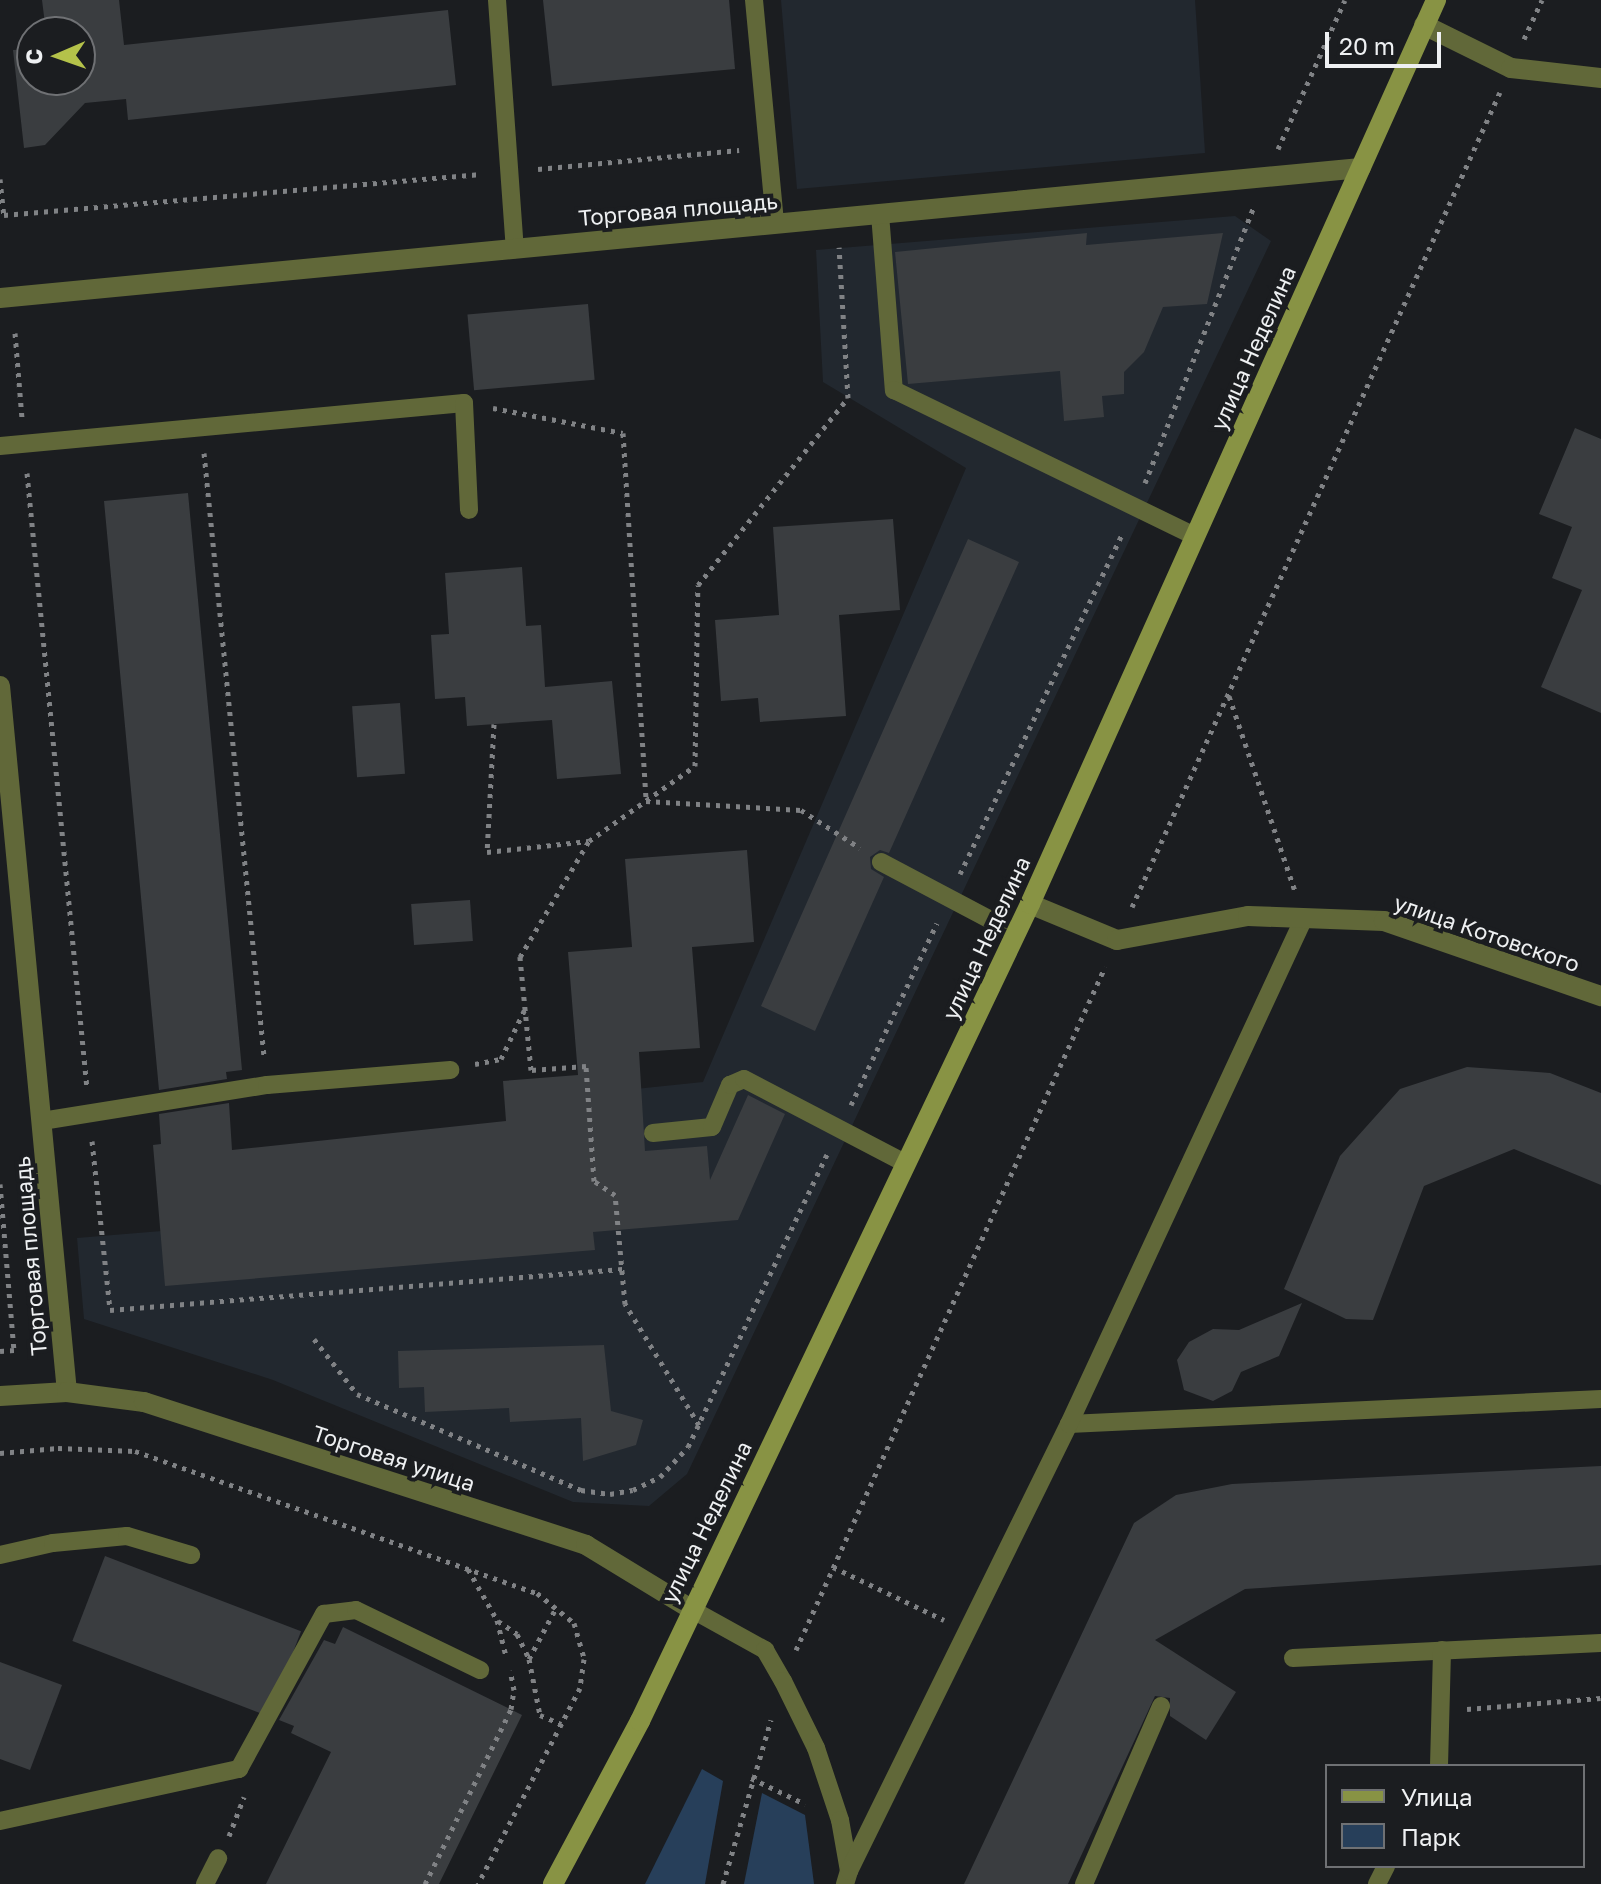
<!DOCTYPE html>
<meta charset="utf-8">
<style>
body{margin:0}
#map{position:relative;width:1601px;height:1884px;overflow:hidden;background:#1b1d20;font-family:"Golos Text",sans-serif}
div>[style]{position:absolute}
.built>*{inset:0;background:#22282f}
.green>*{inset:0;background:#273f5a}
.building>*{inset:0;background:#3a3d40;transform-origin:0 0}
.path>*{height:5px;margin-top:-2.5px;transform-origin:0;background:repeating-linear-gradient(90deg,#808285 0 4px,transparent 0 10px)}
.lane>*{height:18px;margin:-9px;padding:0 9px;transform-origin:9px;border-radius:9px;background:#616839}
.street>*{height:20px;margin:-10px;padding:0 10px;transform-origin:10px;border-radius:10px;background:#616839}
.secondary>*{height:20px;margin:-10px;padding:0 10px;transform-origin:10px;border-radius:10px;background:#889344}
span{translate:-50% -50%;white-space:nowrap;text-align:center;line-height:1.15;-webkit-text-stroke:8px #1b1d20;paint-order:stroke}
.street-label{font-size:22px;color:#eef0f2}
.legend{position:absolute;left:1325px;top:1764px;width:260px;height:104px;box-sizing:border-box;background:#1b1d20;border:2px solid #6f7174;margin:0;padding:10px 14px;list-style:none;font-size:24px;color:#eef0f2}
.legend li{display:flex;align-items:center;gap:16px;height:40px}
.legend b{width:40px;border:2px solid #6f7174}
.north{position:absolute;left:16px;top:16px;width:80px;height:80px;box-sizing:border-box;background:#1b1d20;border:2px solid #6f7174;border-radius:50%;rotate:268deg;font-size:22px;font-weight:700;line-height:32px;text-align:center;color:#eef0f2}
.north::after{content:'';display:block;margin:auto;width:28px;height:36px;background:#b4c24a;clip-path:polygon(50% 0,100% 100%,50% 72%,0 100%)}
.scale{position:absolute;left:1325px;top:32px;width:116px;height:36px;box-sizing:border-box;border:4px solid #eef0f2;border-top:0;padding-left:10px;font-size:24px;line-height:28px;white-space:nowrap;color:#eef0f2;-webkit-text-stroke:6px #1b1d20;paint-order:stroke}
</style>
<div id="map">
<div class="built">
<i style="clip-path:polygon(781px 0,1195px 0,1205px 153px,797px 189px)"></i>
<i style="clip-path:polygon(1235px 216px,1271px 241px,687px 1474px,649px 1506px,573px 1502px,273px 1380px,84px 1319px,77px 1238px,597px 1195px,587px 1094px,703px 1082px,966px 468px,823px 382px,816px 250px)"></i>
</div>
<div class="green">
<i style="clip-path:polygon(702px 1769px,723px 1781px,705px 1884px,645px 1884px)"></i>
<i style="clip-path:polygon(762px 1793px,805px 1815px,814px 1884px,744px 1884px)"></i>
</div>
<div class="building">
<i style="clip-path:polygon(42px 0,119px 0,124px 45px,448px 10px,456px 85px,128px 120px,126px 99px,85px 103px,45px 145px,24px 148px,13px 50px,32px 49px,32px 80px,80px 80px,80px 32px,46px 32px)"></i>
<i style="clip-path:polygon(543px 0,729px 0,735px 69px,552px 86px)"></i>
<i style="clip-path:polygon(1087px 233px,1086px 245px,1223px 233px,1207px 304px,1163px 307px,1144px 352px,1124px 372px,1124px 394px,1102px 396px,1104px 417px,1064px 421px,1060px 371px,908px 384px,895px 252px)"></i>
<i style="left:588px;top:304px;width:76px;height:121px;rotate:85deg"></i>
<i style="clip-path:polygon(1575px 428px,1601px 439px,1601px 713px,1541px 687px,1582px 590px,1552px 578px,1572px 527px,1539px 514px)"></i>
<i style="clip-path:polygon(188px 493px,242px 1070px,226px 1072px,227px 1079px,159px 1090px,104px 501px)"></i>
<i style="clip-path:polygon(893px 519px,900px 610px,839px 615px,846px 716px,760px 722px,758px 698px,721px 701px,715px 620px,779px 615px,773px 527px)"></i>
<i style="clip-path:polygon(968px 539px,1019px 562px,889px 853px,880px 850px,870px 857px,871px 869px,884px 877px,815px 1031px,761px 1006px)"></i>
<i style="clip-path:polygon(522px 567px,526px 626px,541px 625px,545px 687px,612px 681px,621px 774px,557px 779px,552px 720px,467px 726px,465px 697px,435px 699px,431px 635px,449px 634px,445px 573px)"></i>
<i style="left:400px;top:703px;width:71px;height:48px;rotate:86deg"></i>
<i style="clip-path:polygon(747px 850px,754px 942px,692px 947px,700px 1048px,639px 1052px,645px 1151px,707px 1146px,710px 1180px,748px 1095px,785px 1114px,738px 1220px,593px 1232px,595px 1250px,165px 1286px,153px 1145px,161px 1144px,159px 1114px,229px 1103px,232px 1150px,506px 1121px,503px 1081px,578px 1075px,568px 952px,632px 947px,625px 859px)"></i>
<i style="left:470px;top:900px;width:41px;height:59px;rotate:86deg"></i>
<i style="clip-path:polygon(1467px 1067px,1550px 1073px,1601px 1093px,1601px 1185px,1514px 1149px,1424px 1186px,1373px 1320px,1346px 1319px,1284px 1289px,1340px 1156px,1400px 1089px)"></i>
<i style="clip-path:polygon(1302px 1303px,1279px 1356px,1241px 1372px,1232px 1391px,1213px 1401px,1184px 1390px,1177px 1360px,1189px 1342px,1213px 1329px,1239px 1330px)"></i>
<i style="clip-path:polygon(604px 1345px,611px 1411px,643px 1420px,636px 1445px,583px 1461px,581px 1418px,510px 1422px,509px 1408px,425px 1412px,424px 1387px,399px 1388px,398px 1351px)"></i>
<i style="clip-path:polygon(1601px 1466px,1601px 1565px,1245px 1589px,1155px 1640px,1236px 1692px,1206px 1740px,1170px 1716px,1170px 1698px,1155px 1696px,1068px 1884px,964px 1884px,1134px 1523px,1176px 1495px,1232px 1484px)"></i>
<i style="left:105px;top:1556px;width:210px;height:91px;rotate:21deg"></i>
<i style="clip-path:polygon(343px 1627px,522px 1715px,439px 1884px,266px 1884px,331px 1752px,291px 1733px,294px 1726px,279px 1720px,324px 1640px,335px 1644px)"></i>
<i style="clip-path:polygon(0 1662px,62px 1685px,30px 1770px,0 1759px)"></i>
</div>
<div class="path">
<i style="left:1524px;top:39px;width:43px;rotate:-65.2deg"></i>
<i style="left:1278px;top:149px;width:163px;rotate:-65.8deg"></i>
<i style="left:538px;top:169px;width:202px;rotate:-5.4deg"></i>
<i style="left:0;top:179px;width:36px;rotate:84deg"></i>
<i style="left:4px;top:215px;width:479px;rotate:-4.9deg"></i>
<i style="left:15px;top:333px;width:86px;rotate:85.3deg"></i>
<i style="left:493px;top:408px;width:132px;rotate:10.9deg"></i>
<i style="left:623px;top:433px;width:369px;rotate:86.4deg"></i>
<i style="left:646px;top:801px;width:155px;rotate:3.3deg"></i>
<i style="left:801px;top:810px;width:70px;rotate:32.8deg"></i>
<i style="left:204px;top:453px;width:606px;rotate:84.32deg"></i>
<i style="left:27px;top:473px;width:618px;rotate:84.43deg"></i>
<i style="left:1145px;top:483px;width:298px;rotate:-68.5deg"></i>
<i style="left:1229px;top:696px;width:206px;rotate:71.3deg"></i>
<i style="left:494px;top:724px;width:128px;rotate:93.1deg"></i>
<i style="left:487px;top:852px;width:102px;rotate:-6.2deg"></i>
<i style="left:960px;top:874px;width:378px;rotate:-64.5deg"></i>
<i style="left:1132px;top:907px;width:894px;rotate:-65.7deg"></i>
<i style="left:475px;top:1064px;width:26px;rotate:-11deg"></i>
<i style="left:501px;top:1059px;width:55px;rotate:-64.4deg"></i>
<i style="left:851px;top:1105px;width:201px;rotate:-64.7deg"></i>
<i style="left:92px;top:1141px;width:170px;rotate:83.9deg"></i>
<i style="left:110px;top:1310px;width:514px;rotate:-4.58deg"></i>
<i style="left:0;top:1184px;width:167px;rotate:85.2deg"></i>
<i style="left:14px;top:1350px;width:14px;rotate:176deg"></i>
<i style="left:314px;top:1339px;width:70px;rotate:52deg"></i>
<i style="left:357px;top:1394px;width:244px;rotate:23.2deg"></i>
<i style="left:581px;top:1490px;width:29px;rotate:8deg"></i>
<i style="left:610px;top:1494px;width:23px;rotate:-10deg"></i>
<i style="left:633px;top:1490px;width:30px;rotate:-26deg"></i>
<i style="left:660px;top:1477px;width:41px;rotate:-47deg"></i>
<i style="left:688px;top:1447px;width:324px;rotate:-64.6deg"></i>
<i style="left:699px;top:1425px;width:142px;rotate:-121.4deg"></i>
<i style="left:625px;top:1304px;width:109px;rotate:-95.2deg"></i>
<i style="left:615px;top:1195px;width:25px;rotate:-146deg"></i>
<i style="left:594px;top:1181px;width:115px;rotate:-94deg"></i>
<i style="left:586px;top:1066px;width:55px;rotate:175.8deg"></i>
<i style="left:531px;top:1070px;width:114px;rotate:-95.6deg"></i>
<i style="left:520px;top:957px;width:135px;rotate:-59.3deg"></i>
<i style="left:589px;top:841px;width:130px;rotate:-35.3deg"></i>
<i style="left:695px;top:766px;width:181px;rotate:-89.1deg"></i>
<i style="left:698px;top:585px;width:240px;rotate:-51.3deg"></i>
<i style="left:848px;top:398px;width:151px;rotate:-93.4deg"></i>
<i style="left:0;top:1453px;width:58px;rotate:-4.9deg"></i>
<i style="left:58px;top:1448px;width:77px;rotate:2.2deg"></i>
<i style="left:135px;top:1451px;width:426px;rotate:19.5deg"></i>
<i style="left:537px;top:1593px;width:48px;rotate:39deg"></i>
<i style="left:574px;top:1623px;width:37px;rotate:74deg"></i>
<i style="left:584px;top:1659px;width:29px;rotate:98deg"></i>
<i style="left:580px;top:1688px;width:221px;rotate:117.5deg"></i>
<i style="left:833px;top:1567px;width:123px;rotate:25.5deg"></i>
<i style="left:468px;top:1569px;width:59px;rotate:60.4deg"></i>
<i style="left:497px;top:1620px;width:38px;rotate:76deg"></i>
<i style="left:498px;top:1621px;width:23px;rotate:34deg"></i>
<i style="left:517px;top:1634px;width:28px;rotate:64deg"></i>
<i style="left:529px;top:1659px;width:57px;rotate:78.9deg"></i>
<i style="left:540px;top:1715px;width:23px;rotate:23deg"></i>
<i style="left:796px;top:1650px;width:750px;rotate:-65.66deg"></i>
<i style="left:529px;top:1659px;width:58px;rotate:-62.1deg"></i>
<i style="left:1467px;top:1709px;width:134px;rotate:-4.7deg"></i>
<i style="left:751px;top:1778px;width:60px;rotate:25.7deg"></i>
<i style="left:229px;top:1836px;width:42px;rotate:-69deg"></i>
<i style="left:425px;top:1884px;width:195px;rotate:-63.8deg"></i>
<i style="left:511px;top:1709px;width:19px;rotate:-81deg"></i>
<i style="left:514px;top:1690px;width:20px;rotate:-101deg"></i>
<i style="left:723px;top:1884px;width:171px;rotate:-73.7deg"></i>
</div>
<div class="lane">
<i style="left:497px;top:0;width:250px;rotate:85.9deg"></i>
<i style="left:754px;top:0;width:225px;rotate:84.6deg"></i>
<i style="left:880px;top:214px;width:177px;rotate:85.5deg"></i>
<i style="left:894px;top:390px;width:335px;rotate:25.9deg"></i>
<i style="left:0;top:446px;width:466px;rotate:-5.3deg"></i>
<i style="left:464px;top:403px;width:107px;rotate:87.3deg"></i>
<i style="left:881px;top:862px;width:152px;rotate:27.9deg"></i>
<i style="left:42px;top:1121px;width:228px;rotate:-9.1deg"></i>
<i style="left:267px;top:1085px;width:184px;rotate:-4.7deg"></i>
<i style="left:653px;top:1133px;width:59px;rotate:-5.8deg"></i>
<i style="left:712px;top:1127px;width:46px;rotate:-66.8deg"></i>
<i style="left:730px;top:1085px;width:15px;rotate:-23deg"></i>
<i style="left:744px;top:1079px;width:182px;rotate:27.6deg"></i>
<i style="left:1069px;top:1424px;width:533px;rotate:-2.69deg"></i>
<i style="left:0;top:1555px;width:54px;rotate:-12.8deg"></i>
<i style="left:53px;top:1543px;width:74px;rotate:-5.4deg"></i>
<i style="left:127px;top:1536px;width:67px;rotate:16.5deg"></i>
<i style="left:691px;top:1609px;width:85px;rotate:29deg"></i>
<i style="left:765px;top:1650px;width:36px;rotate:60deg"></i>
<i style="left:783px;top:1681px;width:75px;rotate:63.8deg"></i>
<i style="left:816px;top:1748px;width:76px;rotate:71.6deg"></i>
<i style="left:840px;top:1820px;width:52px;rotate:80deg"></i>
<i style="left:849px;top:1871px;width:14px;rotate:107deg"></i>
<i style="left:1293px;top:1658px;width:308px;rotate:-2.8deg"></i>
<i style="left:1439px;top:1766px;width:116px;rotate:-88.5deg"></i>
<i style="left:0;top:1821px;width:245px;rotate:-12.3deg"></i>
<i style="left:239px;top:1769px;width:177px;rotate:-61.3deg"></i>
<i style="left:324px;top:1614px;width:32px;rotate:-7deg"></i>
<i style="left:356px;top:1610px;width:138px;rotate:25.8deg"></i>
<i style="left:849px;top:1871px;width:498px;rotate:-63.8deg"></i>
<i style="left:1069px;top:1424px;width:558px;rotate:-65.09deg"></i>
<i style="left:205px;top:1884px;width:29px;rotate:-63deg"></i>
<i style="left:1084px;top:1884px;width:194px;rotate:-66.6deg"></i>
<i style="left:1377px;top:1884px;width:20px;rotate:-63deg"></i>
</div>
<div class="street">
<i style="left:1424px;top:25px;width:97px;rotate:26.3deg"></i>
<i style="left:1511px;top:68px;width:91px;rotate:6.3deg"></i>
<i style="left:0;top:298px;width:1367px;rotate:-5.46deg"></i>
<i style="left:0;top:686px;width:709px;rotate:84.58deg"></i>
<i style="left:1030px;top:904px;width:94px;rotate:22.5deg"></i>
<i style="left:1117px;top:940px;width:133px;rotate:-10.4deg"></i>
<i style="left:1248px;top:916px;width:136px;rotate:2.1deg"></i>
<i style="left:1384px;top:921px;width:230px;rotate:19.1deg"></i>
<i style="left:0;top:1396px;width:67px;rotate:-3.4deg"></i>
<i style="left:67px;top:1392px;width:78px;rotate:7.4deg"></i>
<i style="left:144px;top:1402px;width:465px;rotate:17.9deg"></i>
<i style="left:586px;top:1545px;width:123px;rotate:31.4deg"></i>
</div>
<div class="secondary">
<i style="left:553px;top:1884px;width:185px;rotate:-61.9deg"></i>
<i style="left:640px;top:1721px;width:905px;rotate:-64.48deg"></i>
<i style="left:1030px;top:904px;width:991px;rotate:-65.81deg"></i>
</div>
<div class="street-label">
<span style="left:678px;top:209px;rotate:-5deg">Торговая площадь</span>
<span style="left:1253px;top:348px;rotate:-66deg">улица Неделина</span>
<span style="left:1487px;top:933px;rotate:19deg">улица Котовского</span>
<span style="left:986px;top:938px;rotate:-65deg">улица Неделина</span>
<span style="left:30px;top:1256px;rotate:-95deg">Торговая площадь</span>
<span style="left:394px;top:1458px;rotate:18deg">Торговая улица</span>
<span style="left:706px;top:1522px;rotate:-64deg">улица Неделина</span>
</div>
<ul class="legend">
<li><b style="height:10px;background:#889344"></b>Улица</li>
<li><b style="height:22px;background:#273f5a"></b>Парк</li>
</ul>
<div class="north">С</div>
<div class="scale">20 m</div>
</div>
